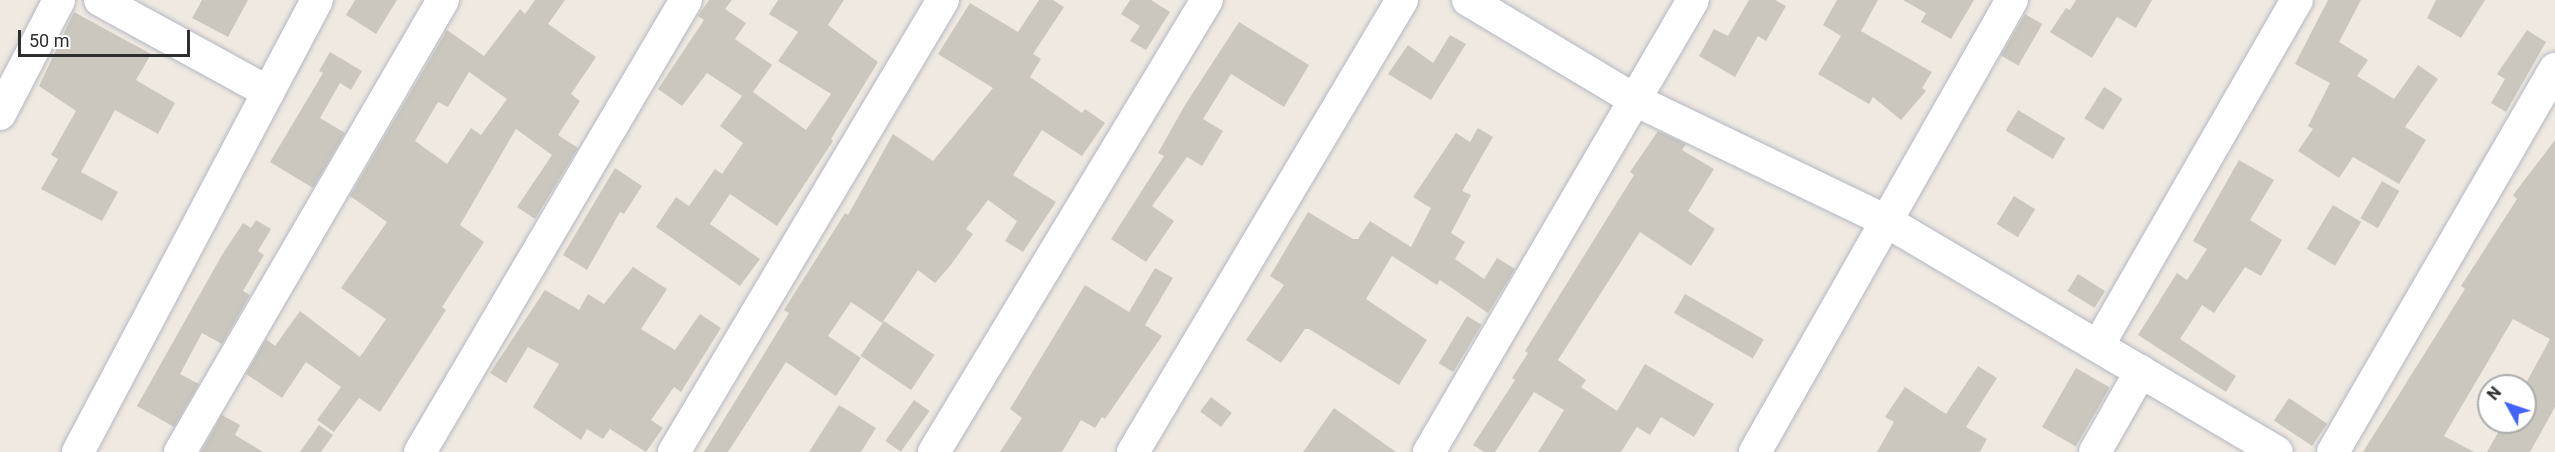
<!DOCTYPE html>
<style>
body{margin:0}
#map{position:relative;width:2555px;height:452px;overflow:hidden;background:#efe9e1;font-family:Roboto,sans-serif}
div>[style]{position:absolute}
.building>*{inset:0;background:#cbc7bf;transform-origin:0 0}
.roads{filter:drop-shadow(0 0 2px #b4b7c1) drop-shadow(0 0 2px #b4b7c1)}
.minor>*{height:32px;margin:-16px;padding:0 16px;transform-origin:16px;border-radius:16px;background:#fff}
span{translate:-50% -50%;white-space:nowrap;text-align:center;line-height:1.15;-webkit-text-stroke:5px #fff;paint-order:stroke}
.north{position:absolute;left:2477px;top:374px;width:60px;height:60px;box-sizing:border-box;background:#fff;border:2px solid #ababab;border-radius:50%;rotate:310deg;font-size:16px;font-weight:700;line-height:24px;text-align:center;color:#2e2e2e}
.north::after{content:'';display:block;margin:auto;width:21px;height:27px;background:#4264fb;clip-path:polygon(50% 0,100% 100%,50% 72%,0 100%)}
.scale{position:absolute;left:18px;top:30px;width:172px;height:27px;box-sizing:border-box;border:3px solid #2e2e2e;border-top:0;padding-left:8px;font-size:18px;line-height:21px;white-space:nowrap;color:#2e2e2e;-webkit-text-stroke:4px #fff;paint-order:stroke}
</style>
<div id="map">
<div class="building">
<i style="clip-path:polygon(202px 0,248px 0,228px 37px,192px 18px)"></i>
<i style="clip-path:polygon(355px 0,397px 0,376px 34px,346px 15px)"></i>
<i style="clip-path:polygon(evenodd,535px 0,565px 0,548px 24px,596px 57px,571px 94px,580px 101px,558px 135px,578px 148px,535px 219px,517px 207px,552px 155px,516px 129px,460px 225px,484px 242px,442px 307px,446px 310px,380px 412px,359px 398px,334px 432px,317px 420px,341px 387px,306px 362px,282px 398px,246px 374px,266px 339px,275px 346px,300px 311px,360px 357px,386px 319px,341px 288px,387px 222px,350px 196px,447px 30px,484px 56px,520px 9px,525px 14px,535px 0,469px 72px,507px 99px,481px 135px,471px 128px,447px 164px,415px 141px,438px 102px,448px 107px,469px 72px)"></i>
<i style="clip-path:polygon(709px 0,732px 0,725px 9px,746px 23px,735px 39px,772px 65px,753px 92px,806px 130px,831px 94px,778px 61px,798px 32px,769px 14px,778px 0,844px 0,828px 25px,878px 62px,831px 139px,833px 141px,777px 226px,730px 194px,710px 224px,760px 259px,740px 286px,656px 227px,676px 197px,689px 206px,715px 169px,722px 174px,743px 143px,720px 126px,742px 96px,707px 73px,682px 106px,658px 89px,704px 20px,698px 16px)"></i>
<i style="clip-path:polygon(1039px 0,1053px 0,1064px 7px,1033px 54px,1041px 59px,1030px 77px,1082px 113px,1085px 109px,1105px 123px,1082px 156px,1042px 130px,1013px 175px,1056px 202px,1023px 252px,1005px 241px,1017px 221px,988px 200px,966px 229px,973px 234px,950px 266px,935px 283px,918px 270px,882px 323px,851px 302px,828px 336px,861px 358px,836px 396px,786px 362px,728px 452px,704px 452px,789px 313px,784px 310px,845px 213px,848px 215px,893px 134px,933px 161px,993px 88px,938px 54px,970px 3px,1018px 32px)"></i>
<i style="clip-path:polygon(1130px 0,1151px 0,1170px 12px,1146px 50px,1130px 41px,1140px 26px,1121px 14px)"></i>
<i style="clip-path:polygon(1749px 0,1775px 0,1786px 6px,1766px 41px,1758px 36px,1735px 77px,1699px 56px,1714px 29px,1728px 36px)"></i>
<i style="clip-path:polygon(1837px 0,1878px 0,1861px 31px,1932px 72px,1922px 88px,1926px 91px,1901px 120px,1873px 97px,1869px 104px,1818px 74px,1841px 36px,1823px 25px)"></i>
<i style="clip-path:polygon(1903px 0,1974px 0,1951px 39px,1921px 22px,1926px 13px)"></i>
<i style="clip-path:polygon(2076px 0,2152px 0,2136px 28px,2117px 17px,2092px 58px,2050px 32px,2066px 8px,2070px 10px)"></i>
<i style="clip-path:polygon(2328px 0,2361px 0,2339px 42px,2368px 60px,2357px 76px,2394px 99px,2418px 65px,2438px 79px,2405px 127px,2426px 140px,2399px 184px,2353px 157px,2339px 178px,2298px 151px,2313px 129px,2308px 126px,2330px 83px,2295px 64px)"></i>
<i style="clip-path:polygon(2436px 0,2485px 0,2461px 38px,2427px 18px)"></i>
<i style="clip-path:polygon(74px 12px,151px 54px,136px 80px,175px 103px,158px 134px,115px 110px,81px 172px,118px 192px,102px 221px,41px 189px,58px 159px,51px 155px,76px 111px,39px 86px)"></i>
<i style="left:2025px;top:14px;width:20px;height:48px;rotate:30deg"></i>
<i style="clip-path:polygon(1239px 22px,1309px 65px,1284px 107px,1231px 74px,1203px 119px,1223px 131px,1202px 166px,1187px 157px,1152px 206px,1174px 221px,1146px 262px,1111px 239px,1164px 156px,1158px 153px,1185px 105px)"></i>
<i style="clip-path:polygon(2527px 30px,2546px 42px,2506px 112px,2491px 103px,2505px 79px,2497px 74px)"></i>
<i style="clip-path:polygon(1450px 35px,1466px 44px,1431px 100px,1388px 74px,1408px 45px,1433px 63px)"></i>
<i style="clip-path:polygon(330px 52px,362px 71px,351px 90px,340px 83px,320px 118px,345px 133px,313px 188px,270px 162px,323px 73px,319px 71px)"></i>
<i style="left:2104px;top:87px;width:22px;height:37px;rotate:32deg"></i>
<i style="left:2018px;top:110px;width:55px;height:24px;rotate:31deg"></i>
<i style="clip-path:polygon(1478px 128px,1493px 137px,1462px 191px,1471px 195px,1451px 233px,1465px 242px,1455px 259px,1484px 279px,1497px 258px,1515px 269px,1488px 313px,1440px 280px,1437px 285px,1392px 256px,1366px 299px,1427px 340px,1399px 385px,1309px 329px,1305px 329px,1281px 363px,1246px 340px,1284px 285px,1270px 276px,1308px 212px,1353px 239px,1358px 239px,1370px 221px,1411px 247px,1431px 208px,1413px 197px,1456px 133px,1470px 142px)"></i>
<i style="clip-path:polygon(1658px 131px,1686px 144px,1682px 150px,1714px 169px,1688px 211px,1715px 229px,1691px 266px,1640px 232px,1558px 360px,1586px 380px,1581px 387px,1617px 411px,1645px 364px,1714px 404px,1694px 437px,1661px 417px,1650px 435px,1637px 427px,1621px 452px,1538px 452px,1564px 410px,1534px 392px,1495px 452px,1484px 452px,1473px 445px,1515px 380px,1512px 378px,1528px 353px,1525px 351px,1634px 175px,1630px 172px)"></i>
<i style="clip-path:polygon(2555px 140px,2555px 407px,2530px 452px,2487px 452px,2504px 422px,2525px 422px,2525px 385px,2550px 339px,2513px 319px,2444px 436px,2474px 452px,2363px 452px,2465px 289px,2461px 286px,2517px 199px,2513px 195px)"></i>
<i style="clip-path:polygon(2239px 160px,2274px 180px,2250px 220px,2282px 240px,2261px 276px,2245px 267px,2214px 313px,2202px 305px,2180px 339px,2236px 376px,2226px 392px,2138px 335px,2177px 273px,2187px 280px,2207px 249px,2193px 241px)"></i>
<i style="clip-path:polygon(615px 168px,642px 186px,624px 214px,620px 212px,587px 270px,563px 255px)"></i>
<i style="left:2382px;top:181px;width:20px;height:43px;rotate:30deg"></i>
<i style="left:2014px;top:196px;width:25px;height:33px;rotate:32deg"></i>
<i style="left:2333px;top:205px;width:33px;height:51px;rotate:31deg"></i>
<i style="clip-path:polygon(256px 220px,271px 229px,258px 251px,264px 255px,243px 291px,250px 295px,222px 344px,202px 333px,180px 374px,199px 384px,174px 427px,137px 406px,222px 255px,243px 223px,251px 228px)"></i>
<i style="clip-path:polygon(633px 267px,667px 289px,641px 329px,675px 350px,700px 314px,721px 328px,681px 392px,674px 387px,651px 420px,663px 428px,646px 452px,610px 429px,603px 439px,587px 429px,581px 440px,533px 407px,559px 364px,528px 347px,506px 383px,490px 373px,545px 290px,579px 310px,588px 294px,604px 304px)"></i>
<i style="clip-path:polygon(1155px 268px,1173px 278px,1145px 325px,1162px 336px,1105px 419px,1102px 417px,1095px 428px,1081px 420px,1062px 452px,1000px 452px,1022px 418px,1010px 409px,1085px 285px,1129px 312px)"></i>
<i style="left:2078px;top:274px;width:32px;height:20px;rotate:32deg"></i>
<i style="left:1685px;top:294px;width:91px;height:22px;rotate:30deg"></i>
<i style="left:1467px;top:316px;width:17px;height:55px;rotate:31deg"></i>
<i style="left:884px;top:321px;width:61px;height:42px;rotate:34deg"></i>
<i style="clip-path:polygon(1978px 366px,1997px 378px,1966px 427px,1987px 439px,1980px 452px,1877px 452px,1894px 422px,1885px 417px,1905px 387px,1946px 414px)"></i>
<i style="left:2076px;top:368px;width:39px;height:68px;rotate:30deg"></i>
<i style="left:1211px;top:397px;width:26px;height:18px;rotate:37deg"></i>
<i style="left:2289px;top:398px;width:46px;height:27px;rotate:34deg"></i>
<i style="left:914px;top:400px;width:19px;height:50px;rotate:35deg"></i>
<i style="clip-path:polygon(839px 405px,876px 428px,861px 452px,809px 452px)"></i>
<i style="clip-path:polygon(1334px 408px,1396px 452px,1303px 452px)"></i>
<i style="clip-path:polygon(222px 415px,240px 425px,235px 435px,263px 452px,201px 452px)"></i>
<i style="clip-path:polygon(319px 425px,333px 435px,321px 452px,300px 452px)"></i>
</div>
<div class="roads">
<div class="minor">
<i style="left:100px;top:0;width:192px;rotate:28.7deg"></i>
<i style="left:1468px;top:0;width:195px;rotate:30.9deg"></i>
<i style="left:1635px;top:100px;width:279px;rotate:25.7deg"></i>
<i style="left:1886px;top:221px;width:454px;rotate:30.6deg"></i>
<i style="left:0;top:114px;width:128px;rotate:-62.6deg"></i>
<i style="left:2098px;top:346px;width:399px;rotate:-60.1deg"></i>
<i style="left:78px;top:452px;width:511px;rotate:-62.13deg"></i>
<i style="left:180px;top:452px;width:523px;rotate:-59.81deg"></i>
<i style="left:420px;top:452px;width:524px;rotate:-59.52deg"></i>
<i style="left:674px;top:452px;width:526px;rotate:-59.24deg"></i>
<i style="left:934px;top:452px;width:528px;rotate:-58.87deg"></i>
<i style="left:1133px;top:452px;width:526px;rotate:-59.24deg"></i>
<i style="left:1429px;top:452px;width:523px;rotate:-59.71deg"></i>
<i style="left:1755px;top:452px;width:520px;rotate:-60.38deg"></i>
<i style="left:2095px;top:452px;width:93px;rotate:-60.4deg"></i>
<i style="left:2333px;top:452px;width:443px;rotate:-59.9deg"></i>
</div>
</div>
<div class="north">N</div>
<div class="scale">50 m</div>
</div>
